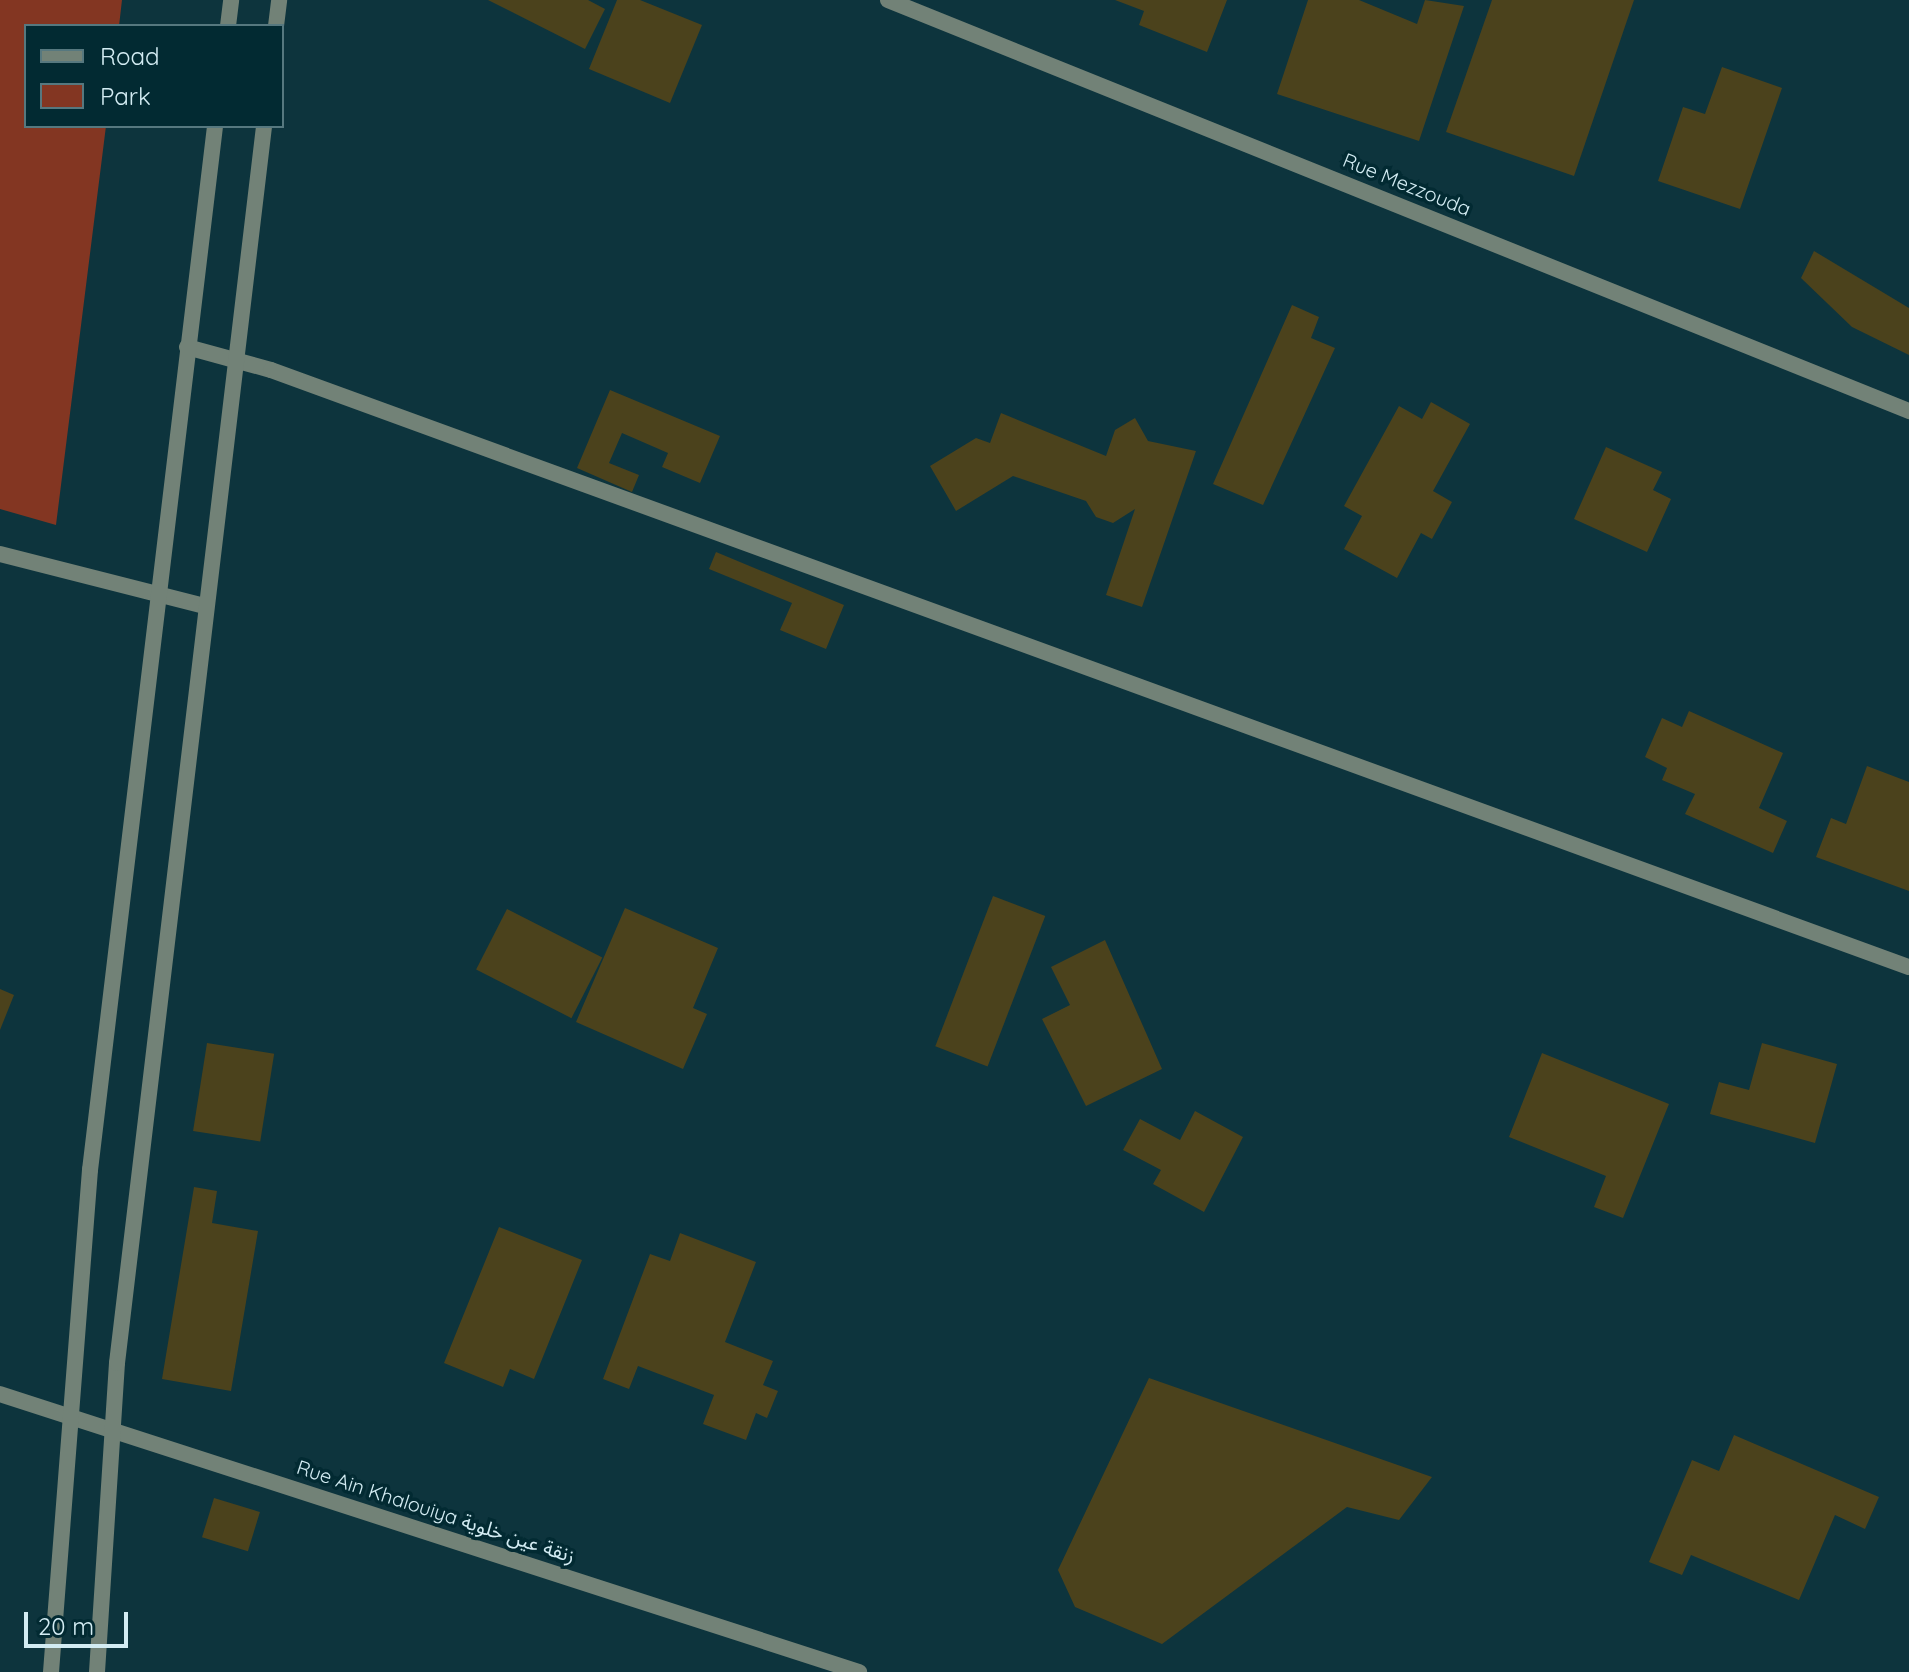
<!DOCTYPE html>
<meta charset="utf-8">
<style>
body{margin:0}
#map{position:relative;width:1909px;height:1672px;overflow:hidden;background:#0d343d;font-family:Quicksand,"Noto Sans Arabic",sans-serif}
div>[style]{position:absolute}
.green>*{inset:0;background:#833622}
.building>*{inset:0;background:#4b421c;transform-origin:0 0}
.minor>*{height:16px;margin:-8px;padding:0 8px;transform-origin:8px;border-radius:8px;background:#728277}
.tertiary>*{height:16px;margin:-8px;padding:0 8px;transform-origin:8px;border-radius:8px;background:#728277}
span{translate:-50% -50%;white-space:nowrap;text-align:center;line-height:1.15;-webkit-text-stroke:7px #022a32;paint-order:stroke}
.street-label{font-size:20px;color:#d3ecf3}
.legend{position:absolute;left:24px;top:24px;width:260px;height:104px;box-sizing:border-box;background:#022a32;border:2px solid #56787f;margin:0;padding:10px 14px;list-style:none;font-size:24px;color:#d3ecf3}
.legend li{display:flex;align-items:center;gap:16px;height:40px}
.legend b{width:40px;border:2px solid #56787f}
.scale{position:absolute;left:24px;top:1612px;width:104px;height:36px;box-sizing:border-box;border:4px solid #d3ecf3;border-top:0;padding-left:10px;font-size:24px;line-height:28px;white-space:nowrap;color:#d3ecf3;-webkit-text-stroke:6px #022a32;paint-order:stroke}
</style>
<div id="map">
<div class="green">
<i style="clip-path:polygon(0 0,122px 0,119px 26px,26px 26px,26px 126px,106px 126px,56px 525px,0 509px)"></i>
</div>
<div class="building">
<i style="clip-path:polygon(488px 0,588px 0,605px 9px,585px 49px)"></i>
<i style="clip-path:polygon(617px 0,640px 0,702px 25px,670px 103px,589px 69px)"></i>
<i style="clip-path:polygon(1115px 0,1227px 0,1207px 52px,1139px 25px,1144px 11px)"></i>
<i style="clip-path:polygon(1308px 0,1359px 0,1417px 24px,1425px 0,1464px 6px,1419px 141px,1277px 94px)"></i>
<i style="clip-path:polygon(1492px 0,1634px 0,1574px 176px,1446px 132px)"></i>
<i style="clip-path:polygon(1722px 67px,1782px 88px,1740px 209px,1658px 181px,1683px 107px,1705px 114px)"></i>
<i style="clip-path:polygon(1814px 251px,1909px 308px,1909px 355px,1852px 327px,1801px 278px)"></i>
<i style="clip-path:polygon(1292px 305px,1319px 317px,1311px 338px,1335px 348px,1263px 505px,1213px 484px)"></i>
<i style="clip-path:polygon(610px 390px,720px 436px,700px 483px,662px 467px,668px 453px,622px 433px,609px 463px,639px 475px,632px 492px,577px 468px)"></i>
<i style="clip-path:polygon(1431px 402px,1470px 424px,1433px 491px,1452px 502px,1432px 539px,1421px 533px,1397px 578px,1344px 549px,1362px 516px,1344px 506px,1399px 406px,1422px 419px)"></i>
<i style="clip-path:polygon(1001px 413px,1106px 456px,1115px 430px,1135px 418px,1148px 441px,1196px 451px,1142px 607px,1106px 595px,1135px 509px,1113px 523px,1096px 517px,1086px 501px,1013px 476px,956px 511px,930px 466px,976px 438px,990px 443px)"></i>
<i style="clip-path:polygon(1606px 447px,1662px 472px,1653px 490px,1671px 499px,1647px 552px,1574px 519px)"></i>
<i style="clip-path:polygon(716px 552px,844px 605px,826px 649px,780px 630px,792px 603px,709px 569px)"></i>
<i style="clip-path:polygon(1689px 711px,1783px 753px,1759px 808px,1787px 821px,1773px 853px,1685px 814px,1695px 794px,1662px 780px,1667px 768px,1645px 757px,1662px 718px,1682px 727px)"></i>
<i style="clip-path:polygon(1867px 766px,1909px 782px,1909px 891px,1816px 857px,1831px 818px,1846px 824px)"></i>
<i style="left:993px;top:896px;width:56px;height:161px;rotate:21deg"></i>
<i style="clip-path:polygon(625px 908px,718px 948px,693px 1008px,707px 1014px,683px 1069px,576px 1022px)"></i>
<i style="left:507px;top:909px;width:107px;height:68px;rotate:27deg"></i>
<i style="clip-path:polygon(1105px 940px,1162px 1069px,1086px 1106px,1042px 1019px,1070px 1005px,1051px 967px)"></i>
<i style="clip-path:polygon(0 989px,14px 995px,0 1030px)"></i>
<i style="left:207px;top:1043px;width:68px;height:89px;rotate:9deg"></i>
<i style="clip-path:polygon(1762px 1043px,1837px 1064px,1815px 1143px,1710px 1114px,1719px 1082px,1749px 1090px)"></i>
<i style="clip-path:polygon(1542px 1053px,1669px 1104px,1623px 1218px,1594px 1207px,1606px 1176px,1509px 1137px)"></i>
<i style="clip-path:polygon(1195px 1111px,1243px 1137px,1204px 1212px,1153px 1184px,1161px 1170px,1123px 1150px,1140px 1119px,1180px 1140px)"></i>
<i style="clip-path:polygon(194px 1187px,217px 1191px,212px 1223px,258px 1231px,231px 1391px,162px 1379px)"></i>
<i style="clip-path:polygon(499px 1227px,582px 1260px,534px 1379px,510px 1369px,503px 1387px,444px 1363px)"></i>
<i style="clip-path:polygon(680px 1233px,756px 1262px,725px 1342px,773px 1361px,763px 1385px,778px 1391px,767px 1418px,756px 1413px,746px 1440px,703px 1424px,714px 1395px,638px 1366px,629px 1389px,603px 1379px,650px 1254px,670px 1261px)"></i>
<i style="clip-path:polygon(1149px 1378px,1432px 1477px,1399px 1520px,1347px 1507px,1162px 1644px,1075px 1607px,1058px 1570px)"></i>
<i style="clip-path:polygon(1734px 1435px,1879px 1497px,1865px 1529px,1835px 1515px,1799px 1600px,1691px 1555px,1682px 1575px,1649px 1562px,1692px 1460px,1719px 1471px)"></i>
<i style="left:214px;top:1498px;width:48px;height:41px;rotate:17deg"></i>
</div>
<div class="minor">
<i style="left:888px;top:0;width:1101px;rotate:21.93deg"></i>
<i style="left:187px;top:347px;width:87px;rotate:15.3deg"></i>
<i style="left:271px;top:370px;width:1743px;rotate:20.03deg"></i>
<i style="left:0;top:554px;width:211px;rotate:14.3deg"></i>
<i style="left:0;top:1394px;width:903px;rotate:17.93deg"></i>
</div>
<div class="tertiary">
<i style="left:228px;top:26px;width:26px;rotate:-83deg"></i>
<i style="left:276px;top:26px;width:26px;rotate:-83deg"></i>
<i style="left:51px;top:1672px;width:504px;rotate:-85.56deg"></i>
<i style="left:90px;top:1170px;width:1051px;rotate:-83.17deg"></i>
<i style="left:97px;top:1672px;width:310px;rotate:-86.3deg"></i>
<i style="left:117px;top:1363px;width:1246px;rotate:-83.22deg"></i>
</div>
<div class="street-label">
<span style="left:1407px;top:184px;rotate:22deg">Rue Mezzouda</span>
<span style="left:436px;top:1511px;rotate:18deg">Rue Ain Khalouiya زنقة عين خلوية</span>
</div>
<ul class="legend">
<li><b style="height:10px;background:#728277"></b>Road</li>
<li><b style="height:22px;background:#833622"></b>Park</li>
</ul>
<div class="scale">20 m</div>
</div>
